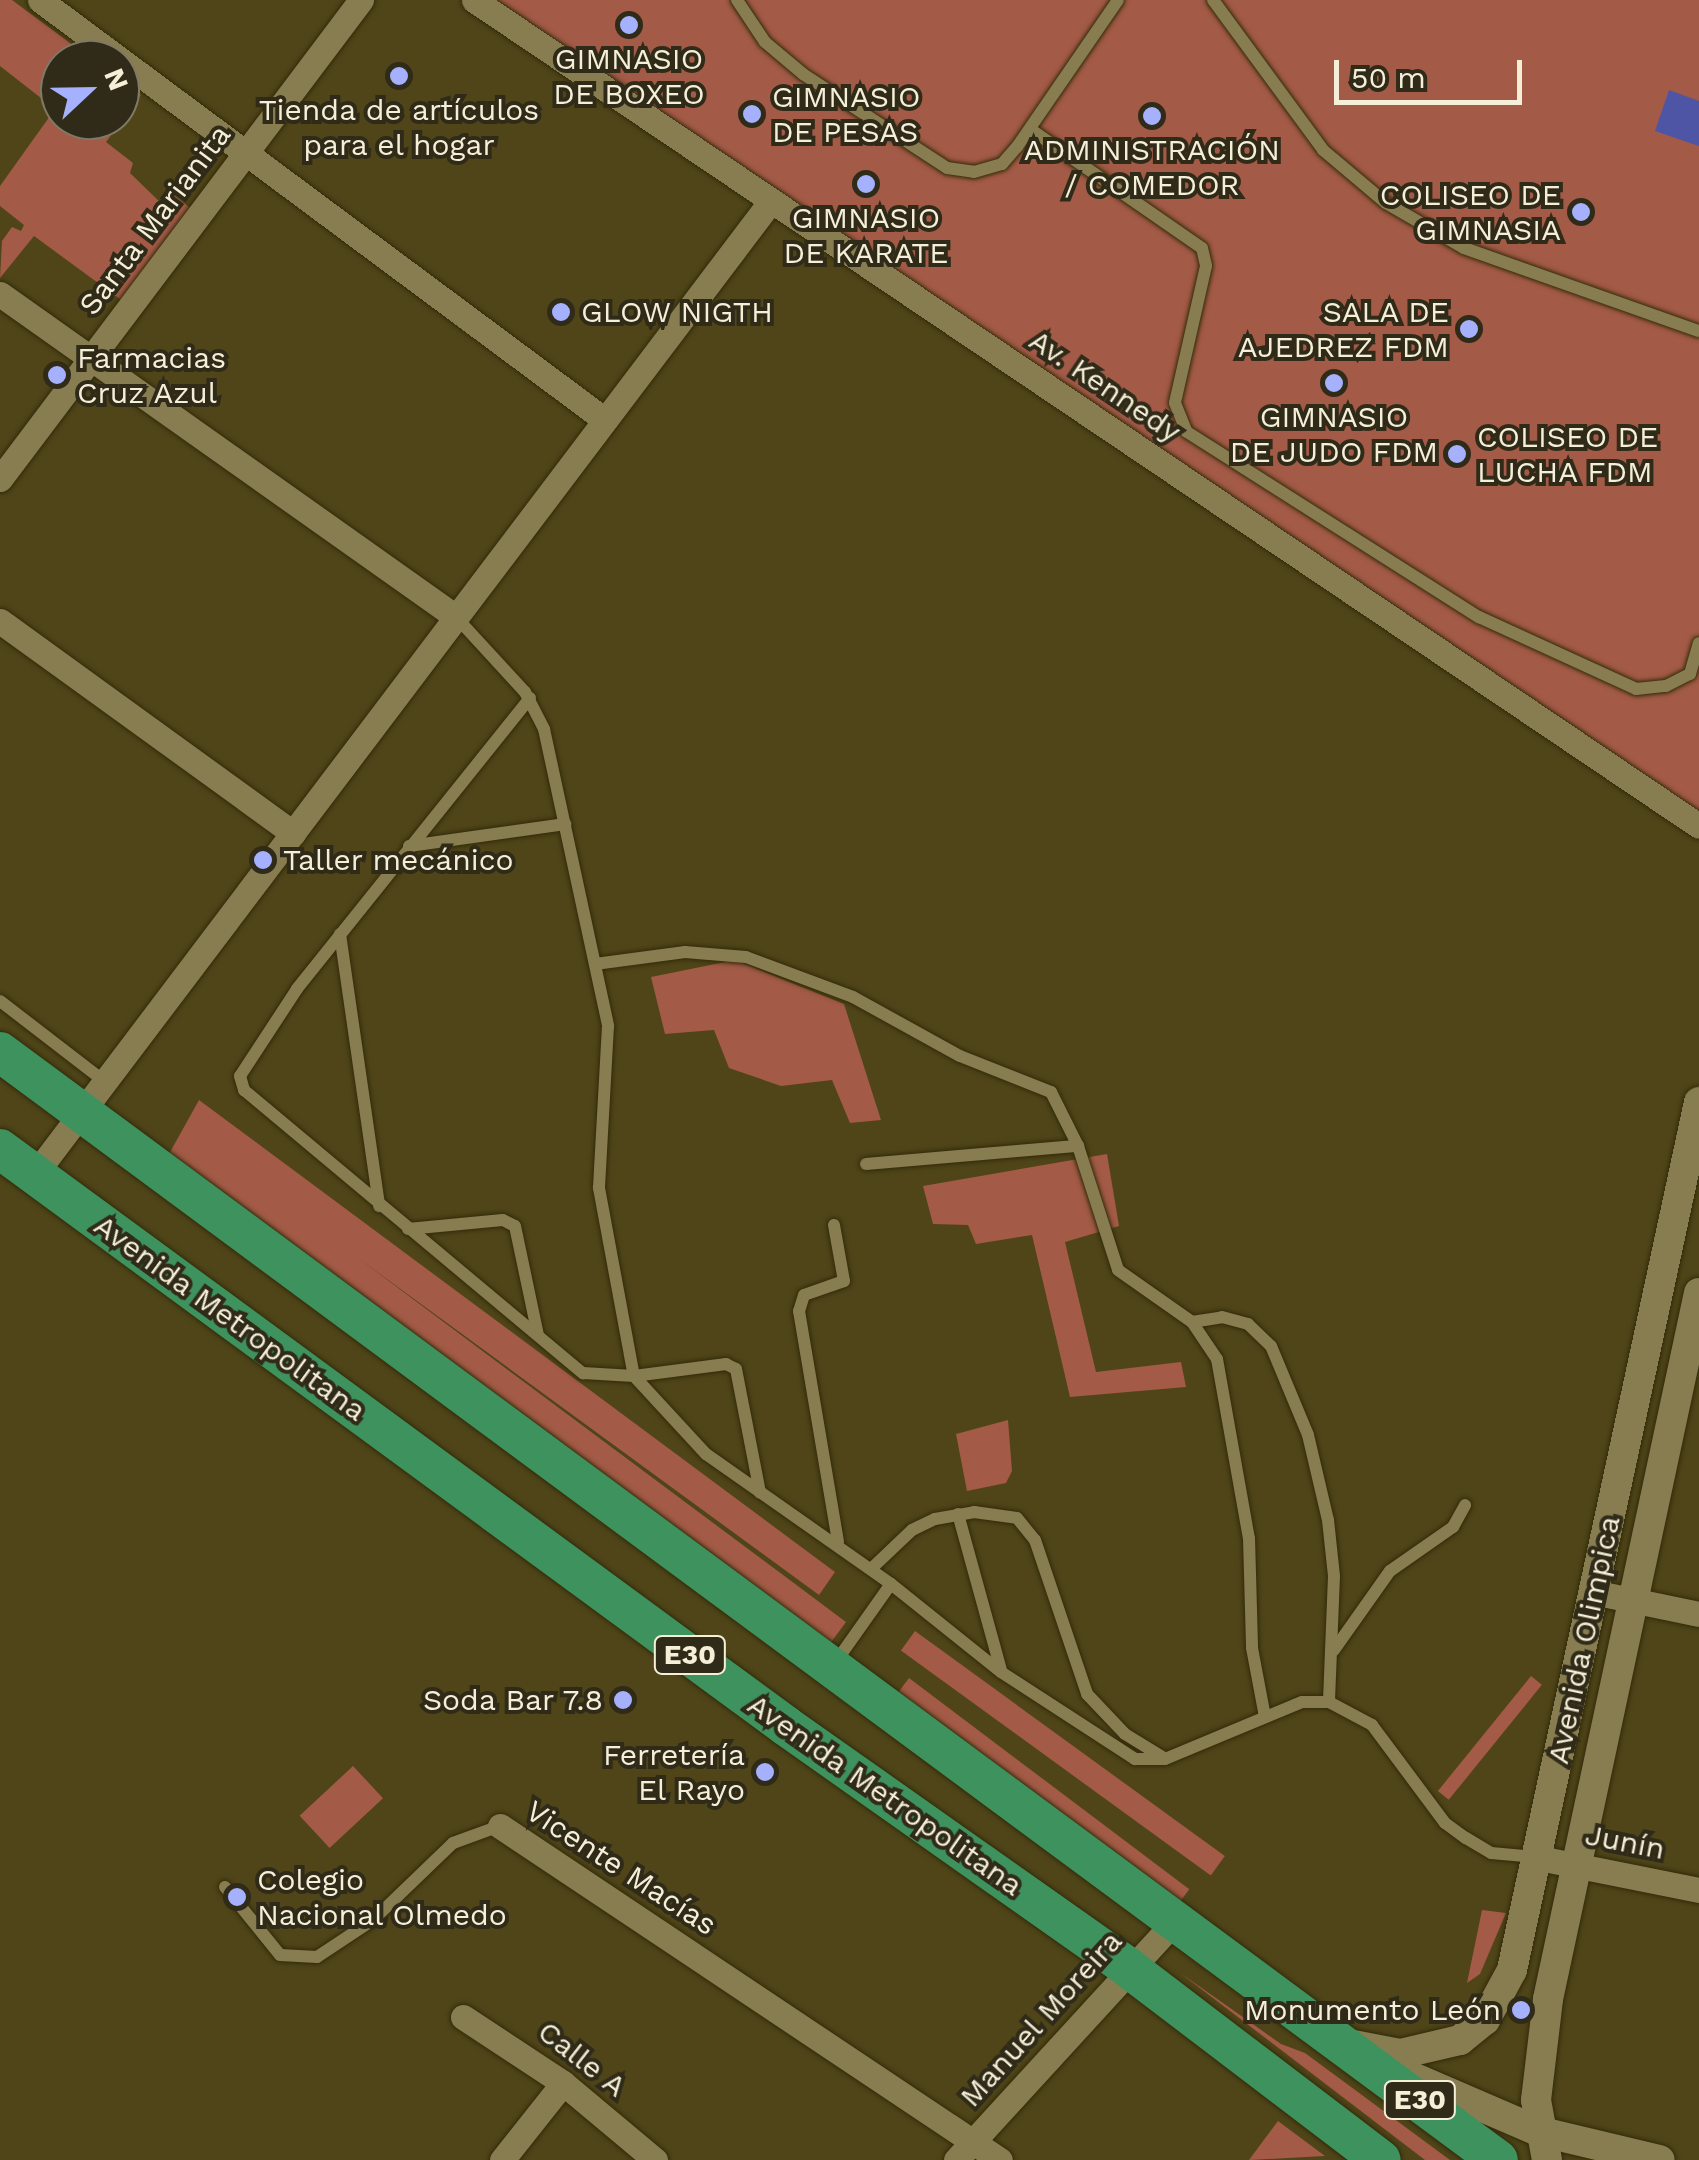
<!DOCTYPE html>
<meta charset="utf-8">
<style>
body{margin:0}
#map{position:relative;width:1699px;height:2160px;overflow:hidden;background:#4f4519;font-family:"Work Sans",sans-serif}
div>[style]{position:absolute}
.green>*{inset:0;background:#a35a46;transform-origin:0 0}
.water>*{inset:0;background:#4d55a4}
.roads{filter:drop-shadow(0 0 2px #332b09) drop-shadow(0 0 2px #332b09)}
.service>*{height:12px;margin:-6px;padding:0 6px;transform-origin:6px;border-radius:6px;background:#887d51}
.minor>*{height:25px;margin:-12.5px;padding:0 12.5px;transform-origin:12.5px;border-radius:12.5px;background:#887d51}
.tertiary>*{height:30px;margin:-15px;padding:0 15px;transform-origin:15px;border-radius:15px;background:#887d51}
.trunk>*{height:40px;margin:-20px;padding:0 20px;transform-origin:20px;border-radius:20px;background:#3e925e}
.dots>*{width:28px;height:28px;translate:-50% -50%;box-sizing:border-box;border:5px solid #302b19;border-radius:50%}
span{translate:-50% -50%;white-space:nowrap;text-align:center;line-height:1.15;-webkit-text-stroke:8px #302b19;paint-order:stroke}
.shield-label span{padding:2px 8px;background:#302b19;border:2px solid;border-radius:8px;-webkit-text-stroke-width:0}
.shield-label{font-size:28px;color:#f5efd8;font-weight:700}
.poi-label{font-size:30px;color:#f5efd8}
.left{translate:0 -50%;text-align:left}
.right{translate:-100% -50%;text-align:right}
.street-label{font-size:30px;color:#f5efd8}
.north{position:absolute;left:40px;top:40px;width:100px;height:100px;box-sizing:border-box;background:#302b19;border:2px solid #7f7965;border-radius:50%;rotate:68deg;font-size:28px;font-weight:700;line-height:40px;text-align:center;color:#f5efd8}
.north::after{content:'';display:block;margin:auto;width:35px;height:45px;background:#a5b1fc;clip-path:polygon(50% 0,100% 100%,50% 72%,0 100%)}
.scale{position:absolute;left:1334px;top:60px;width:188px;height:45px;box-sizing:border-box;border:5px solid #f5efd8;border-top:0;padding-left:12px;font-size:30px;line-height:35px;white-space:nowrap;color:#f5efd8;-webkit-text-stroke:8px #302b19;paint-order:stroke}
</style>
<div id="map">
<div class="green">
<i style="clip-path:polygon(0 0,12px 0,93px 60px,60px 60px,60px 120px,120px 120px,120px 80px,141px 95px,106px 142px,133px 163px,130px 173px,164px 206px,175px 196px,194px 211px,124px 302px,34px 236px,0 278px,2px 241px,12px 227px,21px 231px,24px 225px,0 206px,0 186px,55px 109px,0 66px)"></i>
<i style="clip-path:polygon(493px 0,1699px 0,1699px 819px)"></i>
<i style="clip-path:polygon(735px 960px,844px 1004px,881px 1120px,850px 1123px,832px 1080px,781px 1086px,729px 1068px,714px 1030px,665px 1034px,651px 977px)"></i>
<i style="clip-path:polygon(199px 1100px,835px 1572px,819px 1595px,358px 1258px,846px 1622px,829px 1645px,169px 1154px)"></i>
<i style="clip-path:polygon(1107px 1154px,1119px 1226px,1065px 1242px,1096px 1372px,1181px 1362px,1186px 1387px,1070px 1397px,1032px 1235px,976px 1244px,968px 1225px,933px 1224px,923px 1186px)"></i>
<i style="clip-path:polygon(1008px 1420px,1012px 1471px,1006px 1483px,967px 1491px,956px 1434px)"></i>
<i style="left:915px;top:1631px;width:383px;height:24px;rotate:36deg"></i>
<i style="left:1531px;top:1676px;width:14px;height:148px;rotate:39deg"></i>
<i style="left:909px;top:1678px;width:351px;height:22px;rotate:37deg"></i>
<i style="left:353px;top:1766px;width:44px;height:73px;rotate:47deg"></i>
<i style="clip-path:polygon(1482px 1910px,1506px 1913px,1480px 1974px,1467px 1983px)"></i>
<i style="clip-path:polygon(1179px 1972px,1281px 2044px,1305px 2053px,1450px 2160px,1425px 2160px)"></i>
<i style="clip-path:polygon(1278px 2121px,1325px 2156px,1249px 2160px)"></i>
</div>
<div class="water">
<i style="clip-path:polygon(1669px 90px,1699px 101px,1699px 146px,1655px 131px)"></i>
</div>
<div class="roads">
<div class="service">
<i style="left:737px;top:0;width:50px;rotate:56.3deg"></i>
<i style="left:765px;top:42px;width:50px;rotate:40.1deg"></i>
<i style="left:803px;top:74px;width:172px;rotate:33.1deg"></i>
<i style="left:947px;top:168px;width:27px;rotate:8deg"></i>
<i style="left:974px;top:172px;width:29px;rotate:-16deg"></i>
<i style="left:1002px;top:164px;width:23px;rotate:-49deg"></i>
<i style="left:1017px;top:147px;width:178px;rotate:-55.5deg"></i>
<i style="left:1213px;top:0;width:186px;rotate:53.7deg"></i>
<i style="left:1323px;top:150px;width:82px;rotate:40.1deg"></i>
<i style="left:1386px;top:203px;width:90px;rotate:30deg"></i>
<i style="left:1464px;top:248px;width:249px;rotate:19.5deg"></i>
<i style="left:1030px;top:129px;width:209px;rotate:34.7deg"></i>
<i style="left:1202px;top:248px;width:18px;rotate:77deg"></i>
<i style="left:1206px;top:266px;width:140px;rotate:102.8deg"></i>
<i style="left:1175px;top:403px;width:31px;rotate:68deg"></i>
<i style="left:1187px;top:432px;width:346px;rotate:32.4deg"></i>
<i style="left:1479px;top:617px;width:173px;rotate:24.6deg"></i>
<i style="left:1636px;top:689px;width:30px;rotate:-6deg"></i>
<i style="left:1666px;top:686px;width:27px;rotate:-27deg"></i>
<i style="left:1690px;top:674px;width:32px;rotate:-74deg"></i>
<i style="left:456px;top:617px;width:102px;rotate:47.4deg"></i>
<i style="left:525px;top:692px;width:42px;rotate:62.8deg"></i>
<i style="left:544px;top:729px;width:304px;rotate:77.8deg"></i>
<i style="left:608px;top:1026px;width:162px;rotate:93.2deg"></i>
<i style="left:599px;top:1188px;width:191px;rotate:79.5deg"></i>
<i style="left:634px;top:1376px;width:106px;rotate:47.3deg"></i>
<i style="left:706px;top:1454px;width:226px;rotate:35.1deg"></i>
<i style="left:530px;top:698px;width:373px;rotate:128.7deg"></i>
<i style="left:297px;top:989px;width:104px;rotate:123.2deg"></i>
<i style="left:240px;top:1076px;width:15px;rotate:74deg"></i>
<i style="left:244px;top:1090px;width:442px;rotate:39.9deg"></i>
<i style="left:583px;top:1373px;width:51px;rotate:3.4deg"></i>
<i style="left:634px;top:1376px;width:93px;rotate:-7.4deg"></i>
<i style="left:726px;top:1364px;width:11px;rotate:27deg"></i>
<i style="left:736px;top:1369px;width:126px;rotate:79deg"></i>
<i style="left:409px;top:846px;width:158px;rotate:-8deg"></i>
<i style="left:340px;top:934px;width:275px;rotate:81.8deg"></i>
<i style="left:595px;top:964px;width:91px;rotate:-7.6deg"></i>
<i style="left:685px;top:952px;width:61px;rotate:4.7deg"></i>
<i style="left:746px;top:957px;width:114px;rotate:20.5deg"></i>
<i style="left:853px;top:997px;width:122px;rotate:28.9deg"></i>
<i style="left:960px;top:1056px;width:98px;rotate:21.6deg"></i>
<i style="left:1051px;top:1092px;width:60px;rotate:63.4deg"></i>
<i style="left:1078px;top:1146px;width:130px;rotate:72.1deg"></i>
<i style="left:1118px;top:1270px;width:90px;rotate:35.1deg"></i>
<i style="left:1192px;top:1322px;width:45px;rotate:56deg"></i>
<i style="left:1217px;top:1359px;width:182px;rotate:79.9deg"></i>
<i style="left:1249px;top:1538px;width:110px;rotate:88.4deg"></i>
<i style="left:1252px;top:1648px;width:70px;rotate:79.3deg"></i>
<i style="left:0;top:1001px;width:133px;rotate:37.6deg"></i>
<i style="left:866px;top:1164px;width:213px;rotate:-4.9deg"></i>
<i style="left:834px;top:1225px;width:57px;rotate:79.9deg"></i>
<i style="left:844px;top:1281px;width:42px;rotate:160.7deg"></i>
<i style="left:804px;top:1295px;width:17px;rotate:107deg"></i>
<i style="left:799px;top:1311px;width:234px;rotate:80.4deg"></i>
<i style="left:408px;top:1229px;width:95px;rotate:-5.4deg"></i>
<i style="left:503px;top:1220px;width:13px;rotate:27deg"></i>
<i style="left:515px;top:1226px;width:111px;rotate:78.1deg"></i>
<i style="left:1192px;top:1322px;width:30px;rotate:-9deg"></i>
<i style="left:1222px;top:1317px;width:27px;rotate:15deg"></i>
<i style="left:1248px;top:1324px;width:32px;rotate:44deg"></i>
<i style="left:1271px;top:1346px;width:96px;rotate:67.4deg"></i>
<i style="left:1308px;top:1435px;width:87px;rotate:76.8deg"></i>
<i style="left:1328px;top:1520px;width:56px;rotate:83.9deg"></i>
<i style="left:1334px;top:1576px;width:126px;rotate:92.3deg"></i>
<i style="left:958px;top:1514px;width:162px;rotate:74.6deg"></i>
<i style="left:872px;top:1568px;width:55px;rotate:-43.5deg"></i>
<i style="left:912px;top:1530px;width:25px;rotate:-26deg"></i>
<i style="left:935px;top:1519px;width:40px;rotate:-10deg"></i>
<i style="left:974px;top:1512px;width:43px;rotate:7.9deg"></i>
<i style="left:1017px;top:1518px;width:28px;rotate:51deg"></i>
<i style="left:1035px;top:1540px;width:163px;rotate:71.3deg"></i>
<i style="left:1087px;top:1694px;width:55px;rotate:46.5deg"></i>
<i style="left:1125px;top:1734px;width:46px;rotate:31.6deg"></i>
<i style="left:1334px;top:1650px;width:97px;rotate:-54.7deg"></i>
<i style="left:1390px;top:1571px;width:77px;rotate:-34.9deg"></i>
<i style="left:1453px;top:1527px;width:25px;rotate:-61deg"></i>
<i style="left:835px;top:1663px;width:97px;rotate:-54.7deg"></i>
<i style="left:891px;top:1584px;width:141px;rotate:38.7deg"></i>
<i style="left:1001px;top:1672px;width:160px;rotate:33deg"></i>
<i style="left:1135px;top:1759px;width:30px"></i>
<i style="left:1165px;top:1759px;width:148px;rotate:-22.6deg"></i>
<i style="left:1302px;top:1702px;width:27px"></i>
<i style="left:1329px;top:1702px;width:49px;rotate:28.1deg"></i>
<i style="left:1372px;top:1725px;width:122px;rotate:53.3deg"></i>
<i style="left:1445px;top:1823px;width:26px;rotate:36deg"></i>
<i style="left:1466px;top:1838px;width:29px;rotate:31deg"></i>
<i style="left:1491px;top:1853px;width:45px;rotate:5.1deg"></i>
<i style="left:225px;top:1887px;width:87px;rotate:51deg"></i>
<i style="left:280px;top:1955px;width:37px;rotate:3deg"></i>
<i style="left:317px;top:1957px;width:67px;rotate:-33.5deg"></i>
<i style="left:373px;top:1920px;width:111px;rotate:-43.9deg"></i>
<i style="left:453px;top:1843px;width:50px;rotate:-19.9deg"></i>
</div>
<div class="minor">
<i style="left:40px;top:0;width:704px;rotate:36.63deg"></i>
<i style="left:474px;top:0;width:1477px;rotate:33.99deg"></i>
<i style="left:0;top:294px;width:559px;rotate:35.31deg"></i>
<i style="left:0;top:479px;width:600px;rotate:-53deg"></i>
<i style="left:0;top:621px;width:362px;rotate:35.9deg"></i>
<i style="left:35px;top:1174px;width:1220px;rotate:-52.9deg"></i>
<i style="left:1593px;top:1592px;width:108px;rotate:11.7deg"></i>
<i style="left:500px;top:1826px;width:601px;rotate:33.74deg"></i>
<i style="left:1539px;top:1858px;width:163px;rotate:11.3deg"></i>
<i style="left:463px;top:2017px;width:120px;rotate:33.4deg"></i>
<i style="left:563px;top:2083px;width:120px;rotate:39.9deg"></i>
<i style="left:502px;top:2160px;width:98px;rotate:-51.6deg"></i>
<i style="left:956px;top:2160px;width:321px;rotate:-47.5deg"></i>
</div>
<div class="tertiary">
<i style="left:1348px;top:2044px;width:53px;rotate:10.9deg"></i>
<i style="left:1400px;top:2054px;width:62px;rotate:-13.1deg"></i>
<i style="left:1460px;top:2040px;width:32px;rotate:-39deg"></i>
<i style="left:1485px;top:2020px;width:57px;rotate:-61.6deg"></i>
<i style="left:1512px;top:1970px;width:888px;rotate:-77.84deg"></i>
<i style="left:1401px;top:2072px;width:149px;rotate:23.3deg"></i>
<i style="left:1538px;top:2131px;width:125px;rotate:13.4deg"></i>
<i style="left:1547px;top:2160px;width:61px;rotate:-100.4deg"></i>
<i style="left:1536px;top:2100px;width:102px;rotate:-83.2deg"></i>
<i style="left:1548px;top:1999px;width:722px;rotate:-77.93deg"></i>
</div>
<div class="trunk">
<i style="left:0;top:1052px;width:1863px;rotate:36.49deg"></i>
<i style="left:0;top:1149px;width:975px;rotate:36.28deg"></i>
<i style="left:786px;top:1726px;width:421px;rotate:35.2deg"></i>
<i style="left:1130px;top:1969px;width:315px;rotate:37.3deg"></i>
</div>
</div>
<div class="dots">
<i style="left:629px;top:25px;background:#a5b1fc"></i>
<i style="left:399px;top:76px;background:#a5b1fc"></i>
<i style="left:752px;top:114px;background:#a5b1fc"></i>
<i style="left:1152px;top:116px;background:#a5b1fc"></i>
<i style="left:866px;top:184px;background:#a5b1fc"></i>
<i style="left:1581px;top:212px;background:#a5b1fc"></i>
<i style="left:561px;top:312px;background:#a5b1fc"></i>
<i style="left:1469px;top:329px;background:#a5b1fc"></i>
<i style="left:57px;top:375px;background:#a5b1fc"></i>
<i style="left:1334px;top:383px;background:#a5b1fc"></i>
<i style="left:1457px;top:454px;background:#a5b1fc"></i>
<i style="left:263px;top:860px;background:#a5b1fc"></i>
<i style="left:623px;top:1700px;background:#a5b1fc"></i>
<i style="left:765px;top:1772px;background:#a5b1fc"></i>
<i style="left:237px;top:1897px;background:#a5b1fc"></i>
<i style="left:1521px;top:2010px;background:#a5b1fc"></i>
</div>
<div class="shield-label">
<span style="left:690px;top:1655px">E30</span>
<span style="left:1420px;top:2100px">E30</span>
</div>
<div class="poi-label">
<span style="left:629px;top:76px">GIMNASIO<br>DE BOXEO</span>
<span class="left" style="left:772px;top:114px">GIMNASIO<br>DE PESAS</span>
<span style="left:399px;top:127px">Tienda de artículos<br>para el hogar</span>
<span style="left:1152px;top:167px">ADMINISTRACIÓN<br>/ COMEDOR</span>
<span class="right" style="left:1561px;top:212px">COLISEO DE<br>GIMNASIA</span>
<span style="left:866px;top:235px">GIMNASIO<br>DE KARATE</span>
<span class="left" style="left:581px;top:312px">GLOW NIGTH</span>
<span class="right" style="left:1449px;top:329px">SALA DE<br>AJEDREZ FDM</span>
<span class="left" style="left:77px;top:375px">Farmacias<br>Cruz Azul</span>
<span style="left:1334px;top:434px">GIMNASIO<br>DE JUDO FDM</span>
<span class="left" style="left:1477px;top:454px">COLISEO DE<br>LUCHA FDM</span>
<span class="left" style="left:283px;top:860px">Taller mecánico</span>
<span class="right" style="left:603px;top:1700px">Soda Bar 7.8</span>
<span class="right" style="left:745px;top:1772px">Ferretería<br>El Rayo</span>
<span class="left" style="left:257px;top:1897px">Colegio<br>Nacional Olmedo</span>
<span class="right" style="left:1501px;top:2010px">Monumento León</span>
</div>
<div class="street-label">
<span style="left:155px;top:220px;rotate:-53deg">Santa Marianita</span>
<span style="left:1105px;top:386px;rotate:34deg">Av. Kennedy</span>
<span style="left:230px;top:1318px;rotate:36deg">Avenida Metropolitana</span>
<span style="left:1584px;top:1640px;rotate:-78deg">Avenida Olimpica</span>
<span style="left:885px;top:1795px;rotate:35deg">Avenida Metropolitana</span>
<span style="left:1625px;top:1842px;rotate:11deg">Junín</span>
<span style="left:621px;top:1868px;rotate:33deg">Vicente Macías</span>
<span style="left:1041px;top:2019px;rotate:-48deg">Manuel Moreira</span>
<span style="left:582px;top:2059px;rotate:38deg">Calle A</span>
</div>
<div class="north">N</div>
<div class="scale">50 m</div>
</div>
